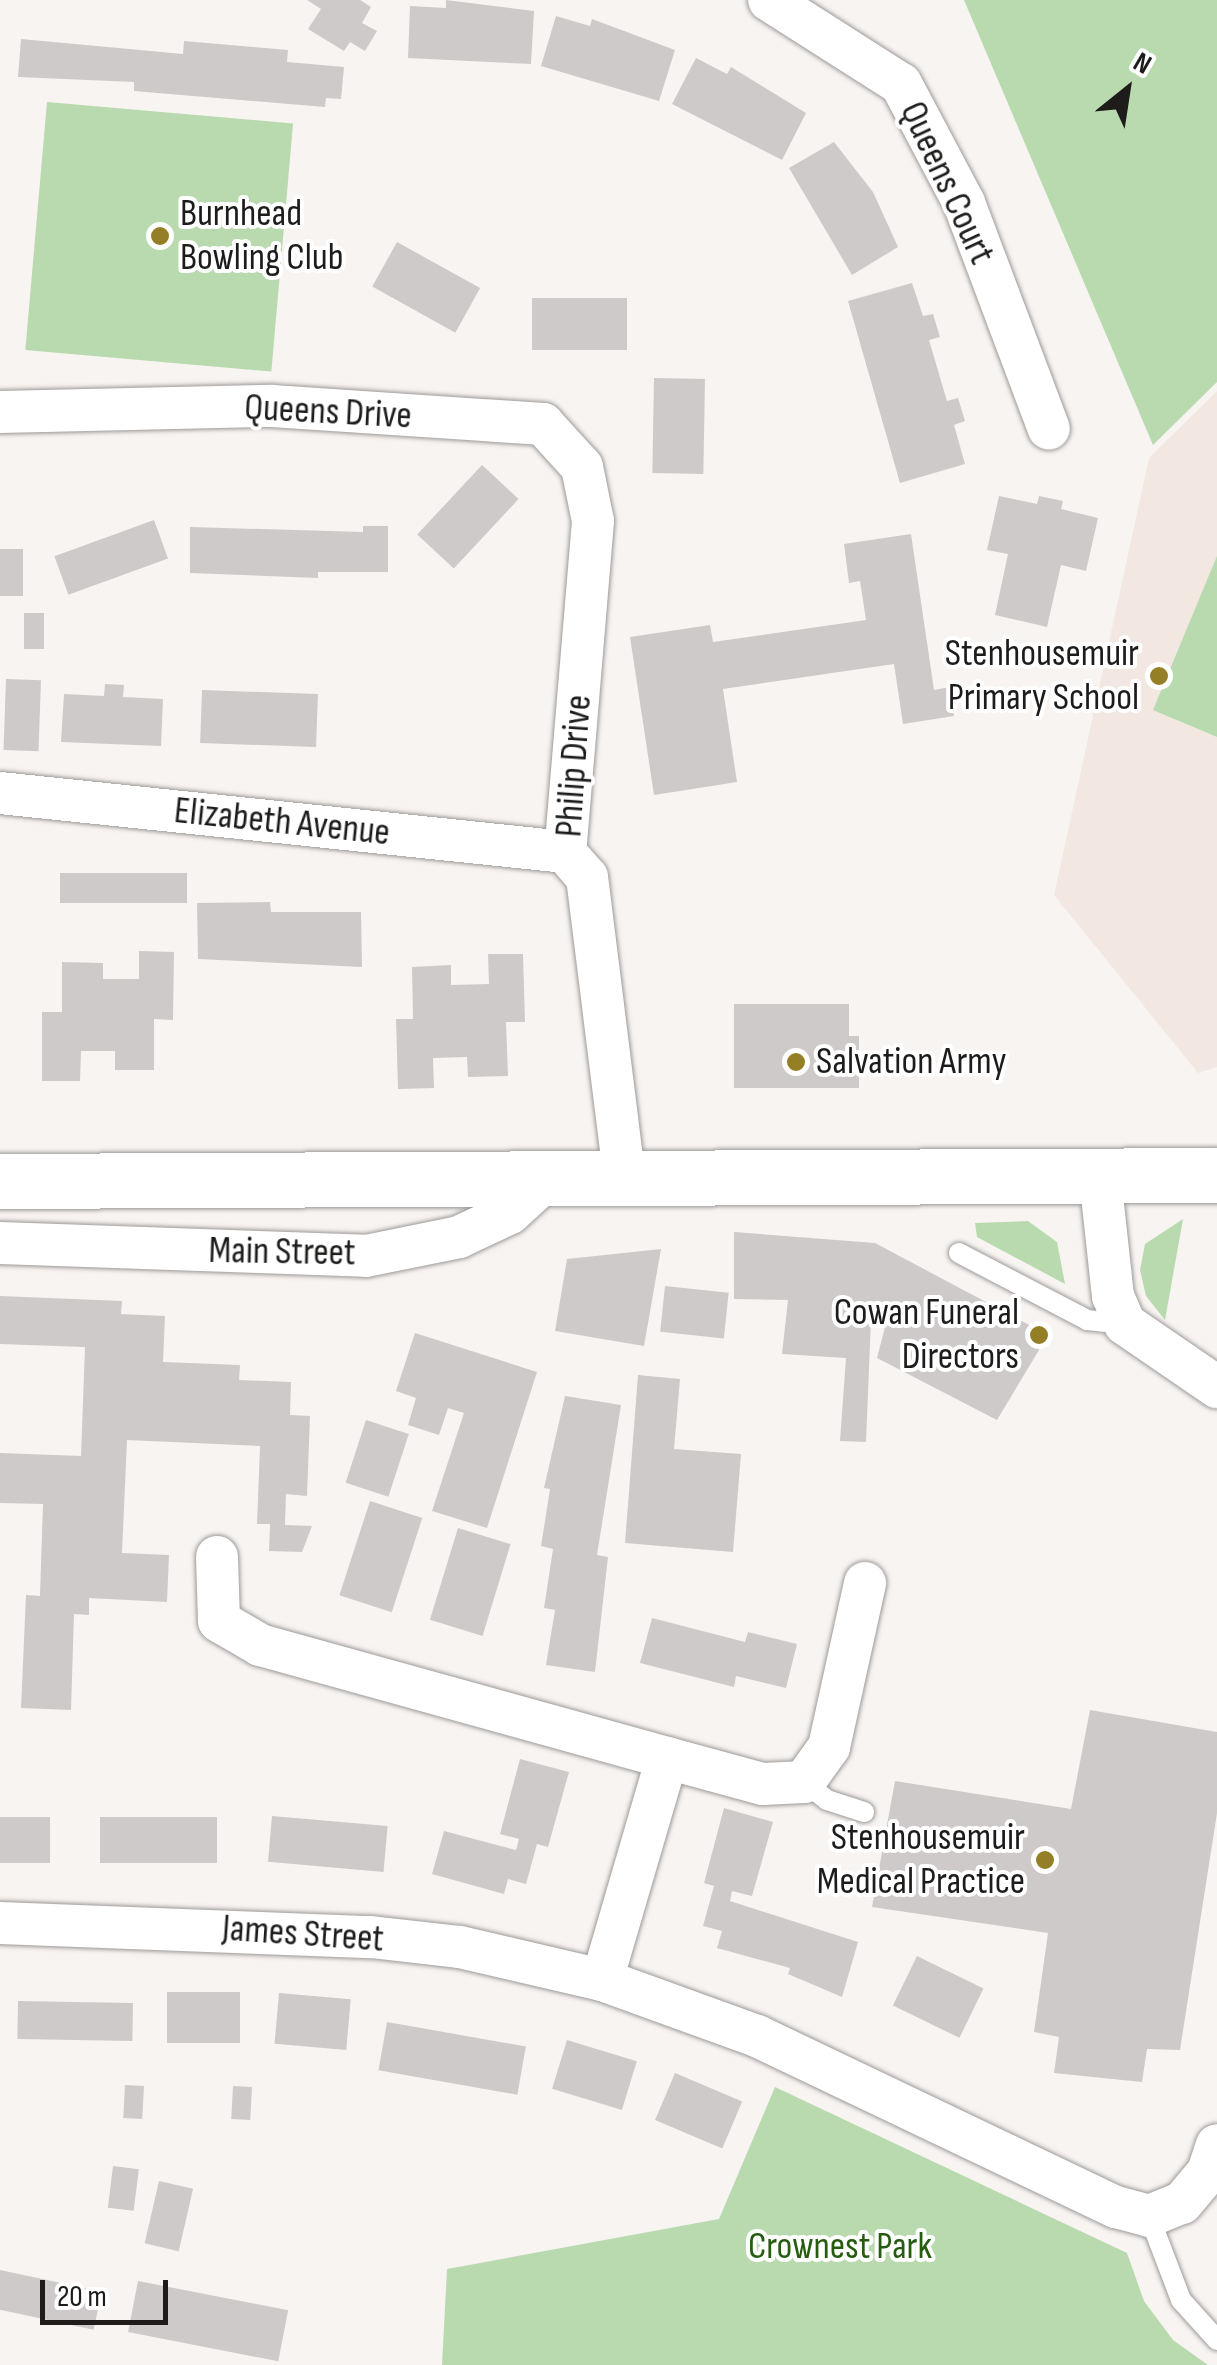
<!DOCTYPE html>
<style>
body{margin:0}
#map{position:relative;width:1217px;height:2365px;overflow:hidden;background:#f8f4f2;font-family:"Sofia Sans Condensed",sans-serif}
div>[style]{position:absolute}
.built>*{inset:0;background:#f2e8e1}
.green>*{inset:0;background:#b9daaf;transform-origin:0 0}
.building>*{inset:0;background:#cecac9;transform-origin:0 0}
.roads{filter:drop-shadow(0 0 2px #9d9a98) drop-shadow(0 0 2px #9d9a98)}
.lane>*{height:20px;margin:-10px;padding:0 10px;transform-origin:10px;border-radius:10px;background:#fff}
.street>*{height:42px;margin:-21px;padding:0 21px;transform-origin:21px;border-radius:21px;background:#fff}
.secondary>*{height:55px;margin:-27.5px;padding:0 27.5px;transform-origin:27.5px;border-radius:27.5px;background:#fff}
.dots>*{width:28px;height:28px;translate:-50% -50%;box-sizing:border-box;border:5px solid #fff;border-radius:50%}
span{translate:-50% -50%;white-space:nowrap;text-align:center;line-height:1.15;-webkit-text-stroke:8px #fff;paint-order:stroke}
.street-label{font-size:38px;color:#1d1c1b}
.poi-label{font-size:38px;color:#1d1c1b}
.left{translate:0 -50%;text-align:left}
.right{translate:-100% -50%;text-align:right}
.park-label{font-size:38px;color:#265c0f}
.north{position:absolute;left:1077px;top:40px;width:100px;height:100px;-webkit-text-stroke:8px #fff;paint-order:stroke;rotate:30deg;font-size:28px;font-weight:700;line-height:40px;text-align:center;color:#1d1c1b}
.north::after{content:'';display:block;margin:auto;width:35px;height:45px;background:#1d1c1b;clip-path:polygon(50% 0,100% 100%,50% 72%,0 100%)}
.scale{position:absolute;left:40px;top:2280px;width:128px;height:45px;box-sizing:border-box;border:5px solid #1d1c1b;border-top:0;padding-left:12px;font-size:30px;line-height:35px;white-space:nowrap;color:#1d1c1b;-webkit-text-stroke:8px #fff;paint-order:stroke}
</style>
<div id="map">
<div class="built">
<i style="clip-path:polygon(1217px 391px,1217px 1067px,1198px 1073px,1054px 895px,1149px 458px)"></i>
</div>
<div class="green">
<i style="clip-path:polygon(964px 0,1217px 0,1217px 382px,1153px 445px)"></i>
<i style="left:47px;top:102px;width:247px;height:249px;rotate:5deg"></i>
<i style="clip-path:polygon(1217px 556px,1217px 737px,1153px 710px)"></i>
<i style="clip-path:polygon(1183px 1219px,1165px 1320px,1146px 1296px,1140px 1270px,1145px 1244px)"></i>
<i style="clip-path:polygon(1028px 1221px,1057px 1242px,1065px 1284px,977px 1237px,975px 1223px)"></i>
<i style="clip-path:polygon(775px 2087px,1127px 2253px,1144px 2301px,1173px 2340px,1208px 2365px,442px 2365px,447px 2269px,719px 2219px)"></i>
</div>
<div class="building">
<i style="clip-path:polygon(307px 0,360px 0,371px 7px,362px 23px,377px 31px,365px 51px,350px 42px,344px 51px,308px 29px,321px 9px)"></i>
<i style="clip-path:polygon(446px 0,534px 11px,531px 64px,408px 58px,410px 6px,446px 8px)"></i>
<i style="clip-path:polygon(556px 16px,590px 26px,592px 19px,675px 50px,659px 101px,541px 66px)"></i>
<i style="clip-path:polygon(21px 39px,183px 54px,184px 41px,288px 50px,287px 62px,344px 67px,341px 99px,326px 98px,325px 107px,134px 91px,134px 82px,18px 77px)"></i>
<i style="clip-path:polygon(696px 58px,727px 74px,731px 67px,806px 113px,782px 160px,672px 104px)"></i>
<i style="clip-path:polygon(834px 142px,873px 192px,898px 247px,852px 275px,789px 168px)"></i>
<i style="left:397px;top:242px;width:95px;height:51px;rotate:29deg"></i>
<i style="clip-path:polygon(912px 283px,923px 316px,933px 314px,940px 337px,929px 340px,947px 401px,958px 398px,965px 421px,954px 425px,965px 464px,900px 483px,848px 301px)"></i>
<i style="left:627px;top:298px;width:52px;height:95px;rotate:90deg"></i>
<i style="left:654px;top:378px;width:51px;height:95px;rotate:1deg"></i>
<i style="left:482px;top:465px;width:50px;height:95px;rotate:43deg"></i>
<i style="clip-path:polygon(999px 496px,1037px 504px,1039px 496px,1063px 501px,1061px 509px,1098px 518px,1086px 571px,1061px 565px,1047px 627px,995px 615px,1008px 554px,987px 550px)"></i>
<i style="left:154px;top:520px;width:41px;height:106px;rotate:70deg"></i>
<i style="clip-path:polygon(363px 526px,388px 526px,388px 572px,318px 572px,318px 578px,190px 573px,190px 527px,363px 532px)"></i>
<i style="clip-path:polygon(911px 534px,934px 690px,950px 687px,954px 716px,903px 724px,894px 664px,723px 689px,737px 782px,654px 795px,630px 637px,710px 625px,713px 642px,866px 620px,860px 581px,849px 583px,844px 544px)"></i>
<i style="left:0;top:549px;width:23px;height:47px"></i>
<i style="left:24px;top:613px;width:20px;height:36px"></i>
<i style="left:6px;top:679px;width:35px;height:71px;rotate:2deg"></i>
<i style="clip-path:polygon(105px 684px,124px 685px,123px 697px,163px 699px,161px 746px,61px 742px,64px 694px,104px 696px)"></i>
<i style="left:202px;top:690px;width:116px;height:53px;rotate:2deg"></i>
<i style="left:60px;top:873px;width:127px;height:30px"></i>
<i style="clip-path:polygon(270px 902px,271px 912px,361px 912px,362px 967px,198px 959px,197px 903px)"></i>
<i style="clip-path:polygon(139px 951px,174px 952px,173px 1020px,154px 1019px,154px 1070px,115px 1070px,115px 1051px,81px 1051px,80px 1081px,42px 1081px,42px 1012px,62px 1012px,62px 962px,103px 963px,103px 979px,139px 979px)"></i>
<i style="clip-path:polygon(488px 954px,523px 954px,525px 1022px,506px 1022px,508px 1076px,468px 1077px,467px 1057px,433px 1058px,434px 1088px,398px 1089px,396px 1019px,413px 1019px,412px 967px,451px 965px,451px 985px,489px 984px)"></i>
<i style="clip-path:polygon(734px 1004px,849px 1004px,849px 1036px,859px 1036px,859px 1088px,734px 1088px)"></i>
<i style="clip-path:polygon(734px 1232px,875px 1243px,1048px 1335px,997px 1420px,877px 1358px,885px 1327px,871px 1320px,866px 1442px,840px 1441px,846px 1358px,782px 1354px,788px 1300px,734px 1299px)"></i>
<i style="clip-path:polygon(661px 1249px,644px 1346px,555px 1331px,567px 1259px)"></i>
<i style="left:665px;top:1286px;width:64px;height:46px;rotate:6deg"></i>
<i style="clip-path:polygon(0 1296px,122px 1301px,121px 1314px,165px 1316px,163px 1362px,240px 1365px,239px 1380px,291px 1382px,290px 1415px,310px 1416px,307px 1496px,286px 1494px,285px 1525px,312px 1526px,302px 1552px,269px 1551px,270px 1524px,257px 1524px,260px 1446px,127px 1440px,122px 1553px,169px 1555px,167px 1602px,89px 1598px,89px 1615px,74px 1614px,71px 1710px,21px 1708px,26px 1595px,40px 1596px,43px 1504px,0 1503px,0 1453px,81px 1456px,85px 1347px,0 1344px)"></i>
<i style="clip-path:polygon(415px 1333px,537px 1372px,487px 1528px,432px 1511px,464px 1413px,448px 1408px,439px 1435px,408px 1425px,416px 1398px,396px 1391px)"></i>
<i style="clip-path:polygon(638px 1375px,680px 1379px,674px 1449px,741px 1454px,733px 1552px,625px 1543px)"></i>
<i style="clip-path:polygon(565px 1396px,621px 1405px,597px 1555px,608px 1557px,595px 1672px,546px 1665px,555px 1610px,544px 1608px,553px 1549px,541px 1546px,550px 1489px,544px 1488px)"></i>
<i style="left:366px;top:1420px;width:45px;height:66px;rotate:18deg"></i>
<i style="left:370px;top:1501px;width:55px;height:99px;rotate:18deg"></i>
<i style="left:458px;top:1528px;width:55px;height:96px;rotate:17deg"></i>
<i style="clip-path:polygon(652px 1618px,745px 1642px,748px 1632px,797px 1644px,786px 1688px,736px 1676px,734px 1687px,640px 1663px)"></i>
<i style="clip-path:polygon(1090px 1710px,1217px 1732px,1217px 1813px,1180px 2050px,1147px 2049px,1142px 2082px,1054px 2073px,1059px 2037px,1034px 2032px,1048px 1933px,872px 1907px,895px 1781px,1071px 1809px)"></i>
<i style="clip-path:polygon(520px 1759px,569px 1772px,548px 1847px,537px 1844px,526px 1884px,508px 1879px,504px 1894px,432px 1874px,444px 1831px,516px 1850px,519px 1839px,500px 1834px)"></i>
<i style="clip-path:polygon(724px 1808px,773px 1822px,752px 1896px,732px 1891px,730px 1901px,858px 1942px,842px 1997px,788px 1974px,790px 1968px,717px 1948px,722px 1931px,703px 1926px,714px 1886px,704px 1883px)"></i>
<i style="left:272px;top:1816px;width:116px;height:46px;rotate:5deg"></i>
<i style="left:50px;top:1817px;width:46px;height:50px;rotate:90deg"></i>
<i style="left:217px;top:1817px;width:46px;height:117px;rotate:90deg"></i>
<i style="left:917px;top:1956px;width:74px;height:55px;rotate:26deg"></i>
<i style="left:167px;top:1992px;width:73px;height:51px"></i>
<i style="left:279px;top:1993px;width:72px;height:51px;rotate:5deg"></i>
<i style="left:18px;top:2001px;width:115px;height:38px;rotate:1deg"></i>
<i style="left:387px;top:2022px;width:141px;height:49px;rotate:10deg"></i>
<i style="left:567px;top:2040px;width:73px;height:51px;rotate:17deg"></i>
<i style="left:675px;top:2073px;width:73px;height:51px;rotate:23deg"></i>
<i style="left:125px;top:2085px;width:19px;height:33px;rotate:3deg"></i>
<i style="left:233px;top:2086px;width:19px;height:33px;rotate:3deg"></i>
<i style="left:113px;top:2166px;width:26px;height:42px;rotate:7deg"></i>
<i style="left:159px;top:2181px;width:35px;height:64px;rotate:13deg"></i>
<i style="left:0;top:2270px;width:104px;height:39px;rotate:12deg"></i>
<i style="left:138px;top:2281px;width:153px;height:52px;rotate:11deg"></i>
</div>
<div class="roads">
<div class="lane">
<i style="left:959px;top:1253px;width:144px;rotate:27.6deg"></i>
<i style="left:1087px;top:1320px;width:38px;rotate:6deg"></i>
<i style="left:804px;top:1782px;width:29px;rotate:38deg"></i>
<i style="left:827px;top:1800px;width:39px;rotate:18deg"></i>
<i style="left:1149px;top:2216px;width:90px;rotate:69.1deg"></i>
<i style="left:1181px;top:2300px;width:54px;rotate:48deg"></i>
</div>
<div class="street">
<i style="left:769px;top:0;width:156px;rotate:32.5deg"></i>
<i style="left:901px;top:84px;width:135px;rotate:62.1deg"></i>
<i style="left:964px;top:203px;width:241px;rotate:69.4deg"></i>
<i style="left:0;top:412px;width:272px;rotate:-1.3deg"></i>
<i style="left:272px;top:406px;width:272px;rotate:3.8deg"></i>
<i style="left:543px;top:424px;width:58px;rotate:47.8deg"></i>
<i style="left:582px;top:467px;width:55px;rotate:78.5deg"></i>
<i style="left:593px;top:521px;width:332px;rotate:94.8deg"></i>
<i style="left:565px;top:852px;width:33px;rotate:49deg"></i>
<i style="left:587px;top:877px;width:306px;rotate:82.9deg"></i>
<i style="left:0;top:793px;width:568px;rotate:5.96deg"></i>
<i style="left:1100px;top:1177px;width:120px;rotate:83.8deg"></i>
<i style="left:1113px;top:1296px;width:30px;rotate:67deg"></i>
<i style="left:1125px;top:1324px;width:112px;rotate:34.4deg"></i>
<i style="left:0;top:1243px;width:366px;rotate:2deg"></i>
<i style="left:366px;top:1256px;width:95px;rotate:-11.5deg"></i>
<i style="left:459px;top:1237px;width:56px;rotate:-25.2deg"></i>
<i style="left:510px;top:1213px;width:46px;rotate:-42.4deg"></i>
<i style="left:217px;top:1557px;width:64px;rotate:88.2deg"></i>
<i style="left:219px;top:1621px;width:48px;rotate:30.3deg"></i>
<i style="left:260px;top:1645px;width:422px;rotate:15.5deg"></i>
<i style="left:667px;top:1758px;width:231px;rotate:106.3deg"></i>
<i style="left:667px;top:1758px;width:99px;rotate:15.2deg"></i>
<i style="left:763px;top:1784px;width:41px;rotate:-2.8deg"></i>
<i style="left:804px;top:1782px;width:43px;rotate:-54.5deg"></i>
<i style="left:829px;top:1747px;width:168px;rotate:-77.6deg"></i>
<i style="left:0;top:1923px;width:371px;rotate:2.2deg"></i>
<i style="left:371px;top:1937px;width:90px;rotate:6.4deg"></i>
<i style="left:460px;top:1947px;width:146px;rotate:13.1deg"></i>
<i style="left:602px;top:1980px;width:165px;rotate:19.9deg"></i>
<i style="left:757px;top:2036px;width:398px;rotate:25.5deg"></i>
<i style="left:1116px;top:2207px;width:34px;rotate:15deg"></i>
<i style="left:1149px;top:2216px;width:35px;rotate:-22deg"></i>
<i style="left:1182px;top:2203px;width:40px;rotate:-50deg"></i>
<i style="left:1208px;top:2172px;width:28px;rotate:-72deg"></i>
</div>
<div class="secondary">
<i style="left:0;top:1181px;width:1217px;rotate:-0.28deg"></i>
</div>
</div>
<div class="dots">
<i style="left:160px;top:236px;background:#947f26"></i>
<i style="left:1159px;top:676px;background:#947f26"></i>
<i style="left:796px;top:1062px;background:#947f26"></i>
<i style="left:1039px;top:1335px;background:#947f26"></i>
<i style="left:1045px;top:1860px;background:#947f26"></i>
</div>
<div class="street-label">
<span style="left:947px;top:183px;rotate:65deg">Queens Court</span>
<span style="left:328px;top:412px;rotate:3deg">Queens Drive</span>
<span style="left:574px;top:766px;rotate:-86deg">Philip Drive</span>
<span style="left:282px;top:822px;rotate:6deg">Elizabeth Avenue</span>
<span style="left:282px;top:1252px;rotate:1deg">Main Street</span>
<span style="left:303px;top:1934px;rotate:4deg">James Street</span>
</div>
<div class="poi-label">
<span class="left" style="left:180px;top:236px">Burnhead<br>Bowling Club</span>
<span class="right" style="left:1139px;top:676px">Stenhousemuir<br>Primary School</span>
<span class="left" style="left:816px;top:1062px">Salvation Army</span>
<span class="right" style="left:1019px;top:1335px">Cowan Funeral<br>Directors</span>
<span class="right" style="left:1025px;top:1860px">Stenhousemuir<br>Medical Practice</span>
</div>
<div class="park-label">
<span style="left:840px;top:2247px">Crownest Park</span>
</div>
<div class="north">N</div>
<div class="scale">20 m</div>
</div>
